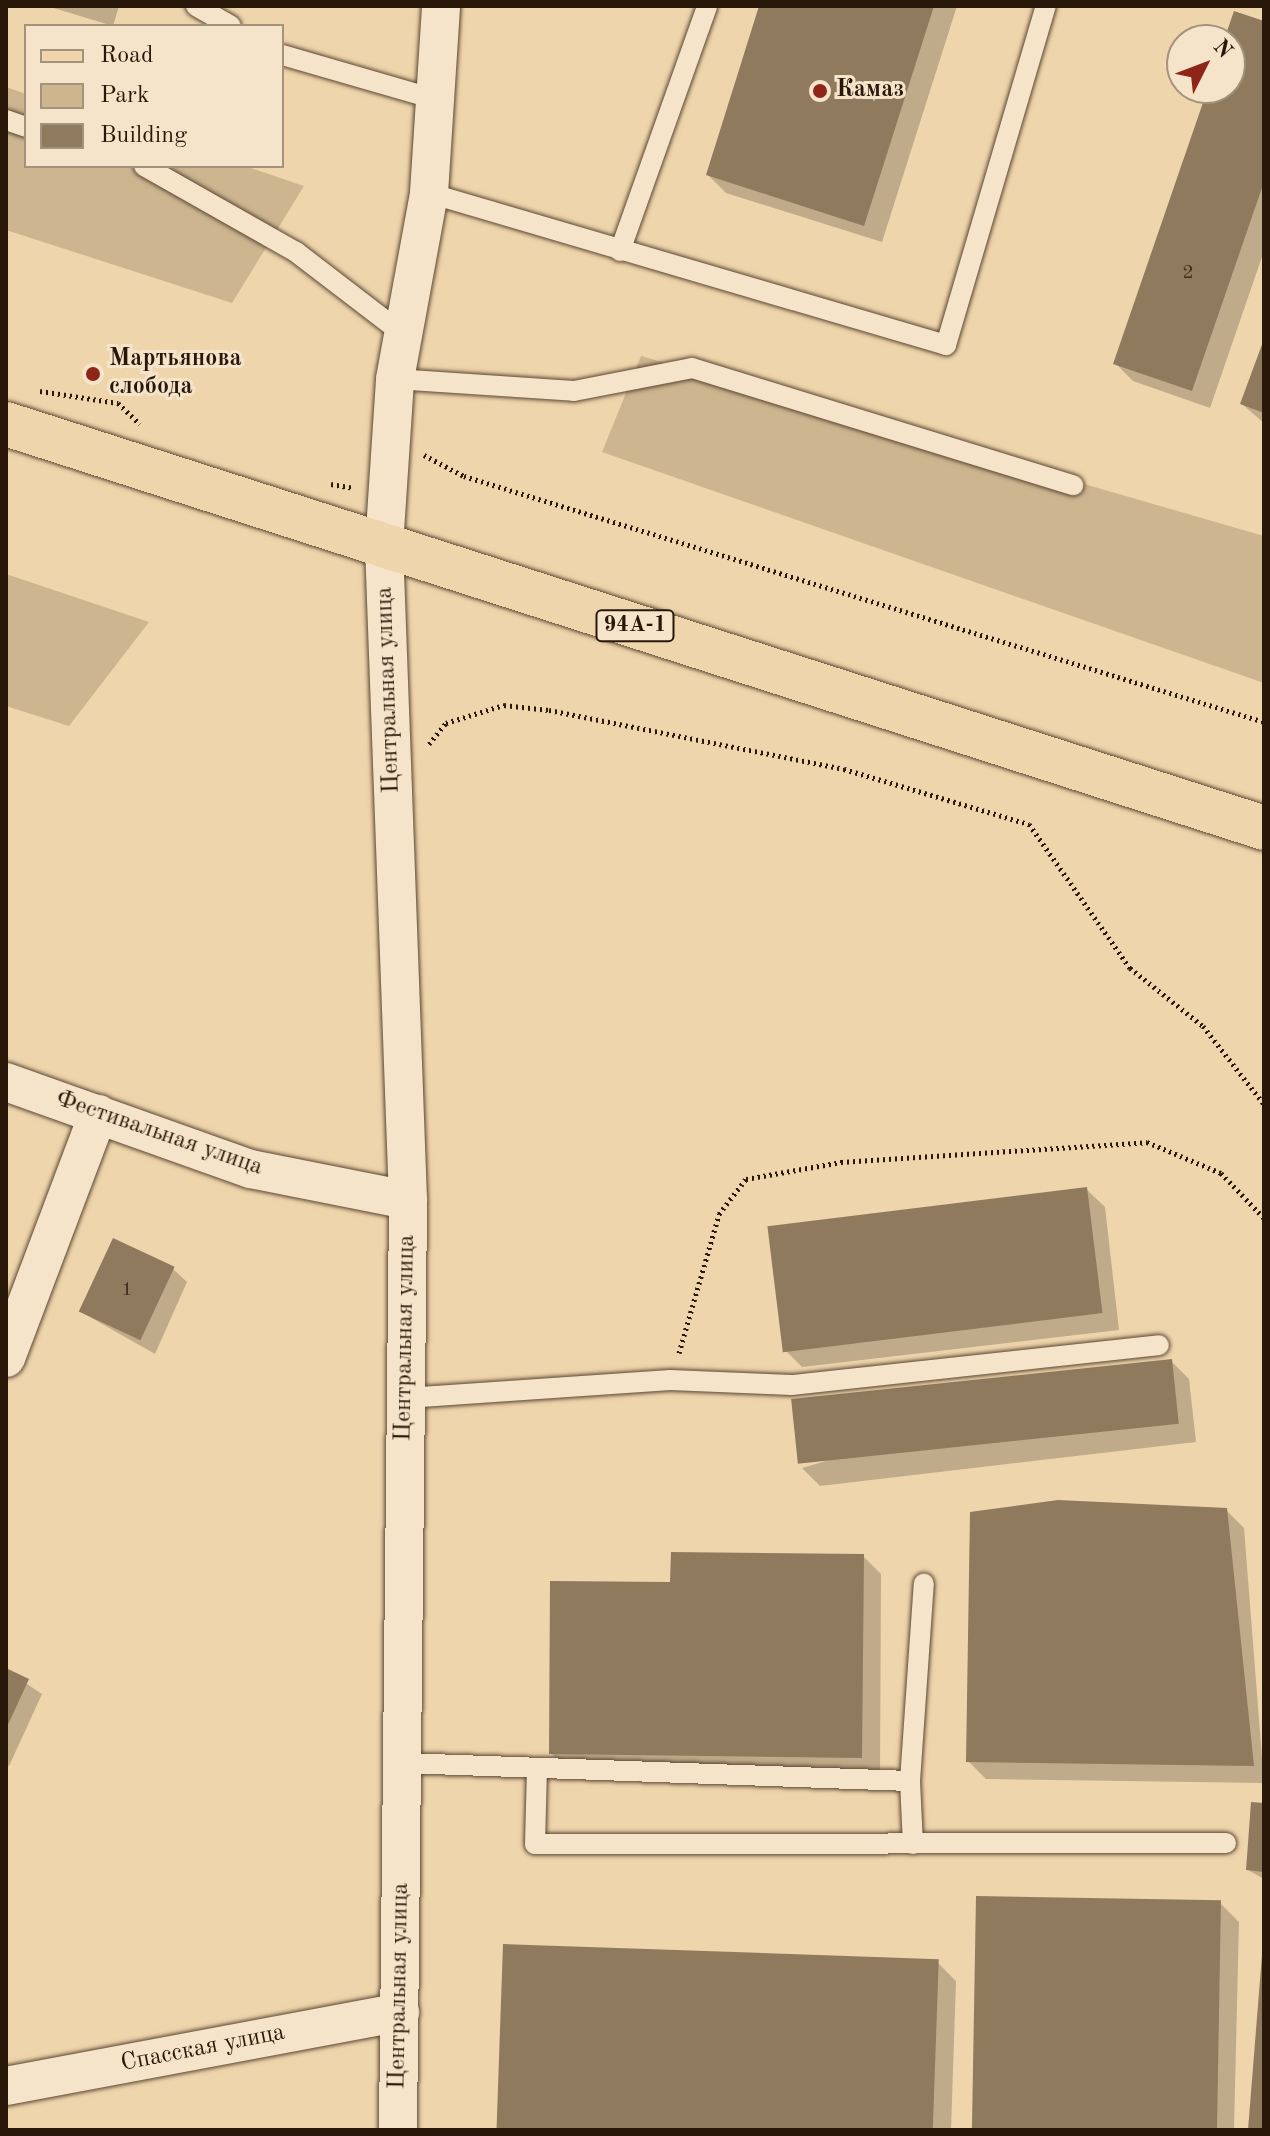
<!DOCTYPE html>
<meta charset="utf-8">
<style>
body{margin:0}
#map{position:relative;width:1270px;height:2136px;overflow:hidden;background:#efd5ac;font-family:"Old Standard TT",serif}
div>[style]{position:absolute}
.green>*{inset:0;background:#cdb590}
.shadow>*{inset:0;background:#0003}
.building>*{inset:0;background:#907a5e;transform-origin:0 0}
.path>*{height:5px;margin-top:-2.5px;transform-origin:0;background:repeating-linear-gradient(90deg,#291809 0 2px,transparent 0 6px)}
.roads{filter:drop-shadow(0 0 2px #5a4732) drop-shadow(0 0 2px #5a4732)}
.service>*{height:20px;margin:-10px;padding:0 10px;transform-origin:10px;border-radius:10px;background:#f5e4c9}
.minor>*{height:38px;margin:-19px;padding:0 19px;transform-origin:19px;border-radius:19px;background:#f5e4c9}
.primary>*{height:44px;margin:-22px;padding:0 22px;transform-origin:22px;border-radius:22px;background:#efd5ac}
.dots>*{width:22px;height:22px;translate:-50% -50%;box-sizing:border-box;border:4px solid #f5e4c9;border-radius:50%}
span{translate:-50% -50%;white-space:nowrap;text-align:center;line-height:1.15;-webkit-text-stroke:6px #f5e4c9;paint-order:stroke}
.number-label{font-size:20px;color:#43301e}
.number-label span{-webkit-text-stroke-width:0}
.shield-label span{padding:2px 6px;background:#f5e4c9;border:2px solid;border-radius:6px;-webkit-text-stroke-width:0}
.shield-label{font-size:22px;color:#291809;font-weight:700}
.poi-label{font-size:24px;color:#291809;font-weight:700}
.left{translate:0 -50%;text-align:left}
.street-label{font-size:24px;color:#291809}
.frame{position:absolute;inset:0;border:8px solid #291809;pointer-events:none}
.legend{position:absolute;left:24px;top:24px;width:260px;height:144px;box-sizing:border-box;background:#f5e4c9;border:2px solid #a3927c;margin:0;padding:10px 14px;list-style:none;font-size:24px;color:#291809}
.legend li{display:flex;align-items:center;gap:16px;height:40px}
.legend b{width:40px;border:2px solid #a3927c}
.north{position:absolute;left:1166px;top:24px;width:80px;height:80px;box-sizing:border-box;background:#f5e4c9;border:2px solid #a3927c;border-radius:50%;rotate:48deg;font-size:22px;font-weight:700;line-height:32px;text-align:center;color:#291809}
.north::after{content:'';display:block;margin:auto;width:28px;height:36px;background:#8f2418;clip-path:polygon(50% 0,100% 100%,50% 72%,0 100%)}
</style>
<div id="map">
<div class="green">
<i style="clip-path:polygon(6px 87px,26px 94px,26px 166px,245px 166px,304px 186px,232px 303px,6px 230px)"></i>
<i style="clip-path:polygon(641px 356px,1264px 536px,1264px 683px,602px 452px)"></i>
<i style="clip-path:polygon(6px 574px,149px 622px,69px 726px,6px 706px)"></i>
</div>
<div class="shadow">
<i style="clip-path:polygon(47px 6px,119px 6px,113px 26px)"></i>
<i style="clip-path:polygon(761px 6px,957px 6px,882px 242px,726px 193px,708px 175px)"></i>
<i style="clip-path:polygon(1264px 23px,1264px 251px,1210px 408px,1133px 381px,1115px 363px,1210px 88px,1230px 88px,1226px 40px)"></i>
<i style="clip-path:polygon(1264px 344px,1264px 423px,1242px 404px)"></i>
<i style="clip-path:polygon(1086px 1189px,1105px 1207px,1119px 1330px,802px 1367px,784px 1349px)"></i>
<i style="clip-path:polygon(173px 1269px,187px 1282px,155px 1354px,81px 1312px)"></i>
<i style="clip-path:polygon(1171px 1361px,1189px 1379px,1196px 1442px,820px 1486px,802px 1468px)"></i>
<i style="clip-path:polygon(1226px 1510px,1244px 1528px,1264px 1783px,986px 1779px,968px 1761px)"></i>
<i style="clip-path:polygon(863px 1556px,881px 1574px,880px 1775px,569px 1771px,551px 1753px)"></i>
<i style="clip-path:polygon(6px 1670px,42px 1694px,9px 1766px,6px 1764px)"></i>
<i style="clip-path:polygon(1264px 1805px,1264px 1879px,1248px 1870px)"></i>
<i style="clip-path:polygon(1221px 1904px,1239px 1922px,1234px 2130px,973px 2130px)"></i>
<i style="clip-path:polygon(1264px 1953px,1264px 2130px,1250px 2130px)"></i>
<i style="clip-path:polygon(938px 1963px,956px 1981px,951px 2130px,499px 2130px)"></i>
</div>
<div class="building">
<i style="clip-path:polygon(759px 6px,934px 6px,864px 226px,706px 175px)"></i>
<i style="clip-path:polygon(1234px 11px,1264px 21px,1264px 182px,1192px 391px,1113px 364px,1208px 88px,1230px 88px,1230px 40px,1224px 40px)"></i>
<i style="clip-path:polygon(1264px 339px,1264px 413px,1240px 404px)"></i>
<i style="left:1087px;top:1187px;width:127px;height:322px;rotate:83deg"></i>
<i style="left:113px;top:1238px;width:68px;height:81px;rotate:25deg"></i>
<i style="left:1172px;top:1359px;width:65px;height:383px;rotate:84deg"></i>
<i style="clip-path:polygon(1058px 1500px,1227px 1508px,1254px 1766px,966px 1762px,970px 1512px)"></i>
<i style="clip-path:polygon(671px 1552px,864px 1554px,862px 1758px,549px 1754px,550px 1581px,670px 1582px)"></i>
<i style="clip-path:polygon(6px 1668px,29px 1679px,6px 1729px)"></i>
<i style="clip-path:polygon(1251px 1802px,1264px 1803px,1264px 1872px,1246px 1870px)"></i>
<i style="left:976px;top:1896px;width:245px;height:234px;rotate:1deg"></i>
<i style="left:503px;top:1944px;width:436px;height:186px;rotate:2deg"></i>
<i style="clip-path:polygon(1262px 1955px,1264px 2130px,1248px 2130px)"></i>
</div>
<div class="path">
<i style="left:40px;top:391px;width:79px;rotate:8.7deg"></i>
<i style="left:118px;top:403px;width:30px;rotate:44deg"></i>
<i style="left:424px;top:455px;width:45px;rotate:27.7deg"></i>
<i style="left:464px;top:476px;width:837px;rotate:17.09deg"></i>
<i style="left:331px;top:484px;width:22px;rotate:10deg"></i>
<i style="left:429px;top:744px;width:27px;rotate:-51deg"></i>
<i style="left:446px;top:723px;width:61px;rotate:-17.2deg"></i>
<i style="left:504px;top:705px;width:45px;rotate:6.3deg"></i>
<i style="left:549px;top:710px;width:301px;rotate:11.3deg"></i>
<i style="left:844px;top:769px;width:193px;rotate:16.6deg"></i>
<i style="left:1029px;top:824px;width:176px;rotate:55deg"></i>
<i style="left:1130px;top:968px;width:93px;rotate:38.5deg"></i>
<i style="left:1203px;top:1026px;width:99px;rotate:52deg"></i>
<i style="left:679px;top:1353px;width:145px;rotate:-73.9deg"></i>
<i style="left:719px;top:1214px;width:44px;rotate:-52.4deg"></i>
<i style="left:746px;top:1179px;width:97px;rotate:-10.1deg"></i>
<i style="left:841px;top:1162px;width:307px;rotate:-3.7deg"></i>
<i style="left:1147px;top:1142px;width:80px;rotate:22.7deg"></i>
<i style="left:1221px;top:1173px;width:62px;rotate:46.3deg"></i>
</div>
<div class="roads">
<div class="service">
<i style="left:196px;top:6px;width:40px;rotate:29.7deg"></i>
<i style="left:282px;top:55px;width:155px;rotate:16.1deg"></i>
<i style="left:6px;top:120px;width:21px;rotate:19deg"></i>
<i style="left:144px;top:166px;width:175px;rotate:29.5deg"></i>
<i style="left:296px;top:252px;width:135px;rotate:37.5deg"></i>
<i style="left:429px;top:193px;width:539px;rotate:16.38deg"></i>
<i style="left:946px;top:345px;width:353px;rotate:-73.6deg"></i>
<i style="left:620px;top:251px;width:260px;rotate:-70.4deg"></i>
<i style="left:395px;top:379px;width:179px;rotate:3.8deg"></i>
<i style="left:574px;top:391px;width:120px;rotate:-11deg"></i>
<i style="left:692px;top:368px;width:399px;rotate:17.1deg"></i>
<i style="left:406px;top:1398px;width:265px;rotate:-3.9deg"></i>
<i style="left:670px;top:1380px;width:122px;rotate:2.3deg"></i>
<i style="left:792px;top:1385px;width:369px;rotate:-6.2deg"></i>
<i style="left:402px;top:1763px;width:508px;rotate:2.03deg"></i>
<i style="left:910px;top:1781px;width:198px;rotate:-86deg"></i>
<i style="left:537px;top:1768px;width:76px;rotate:91.5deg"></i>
<i style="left:535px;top:1844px;width:691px;rotate:-0.08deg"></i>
<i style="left:910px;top:1781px;width:63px;rotate:87.3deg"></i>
</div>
<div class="minor">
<i style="left:6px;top:1082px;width:260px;rotate:19.6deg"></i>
<i style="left:251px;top:1169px;width:160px;rotate:11.2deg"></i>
<i style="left:6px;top:1358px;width:261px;rotate:-69.3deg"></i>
<i style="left:6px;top:2086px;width:401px;rotate:-10.6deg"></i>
<i style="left:398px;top:2130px;width:930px;rotate:-89.38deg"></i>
<i style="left:408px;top:1200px;width:654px;rotate:-92.1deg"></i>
<i style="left:384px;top:546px;width:167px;rotate:-86.2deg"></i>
<i style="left:395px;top:379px;width:189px;rotate:-79.6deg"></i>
<i style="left:429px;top:193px;width:187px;rotate:-86.3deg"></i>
</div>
<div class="primary">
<i style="left:6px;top:424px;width:1321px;rotate:17.8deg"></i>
</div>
</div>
<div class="dots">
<i style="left:820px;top:91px;background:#8f2418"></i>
<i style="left:93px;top:374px;background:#8f2418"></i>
</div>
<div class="number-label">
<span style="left:1188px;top:273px">2</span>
<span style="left:127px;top:1290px">1</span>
</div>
<div class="shield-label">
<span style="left:635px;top:626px">94А-1</span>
</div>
<div class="poi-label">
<span class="left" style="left:836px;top:91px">Камаз</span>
<span class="left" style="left:109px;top:374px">Мартьянова<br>слобода</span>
</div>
<div class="street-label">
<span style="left:389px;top:690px;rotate:-92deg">Центральная улица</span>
<span style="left:159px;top:1134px;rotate:19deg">Фестивальная улица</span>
<span style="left:406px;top:1338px;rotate:-89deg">Центральная улица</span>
<span style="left:400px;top:1986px;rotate:-89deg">Центральная улица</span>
<span style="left:203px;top:2049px;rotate:-11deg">Спасская улица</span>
</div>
<div class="frame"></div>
<ul class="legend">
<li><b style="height:10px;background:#efd5ac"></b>Road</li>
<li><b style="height:22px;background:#cdb590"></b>Park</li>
<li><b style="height:22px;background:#907a5e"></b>Building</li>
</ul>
<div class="north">N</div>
</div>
